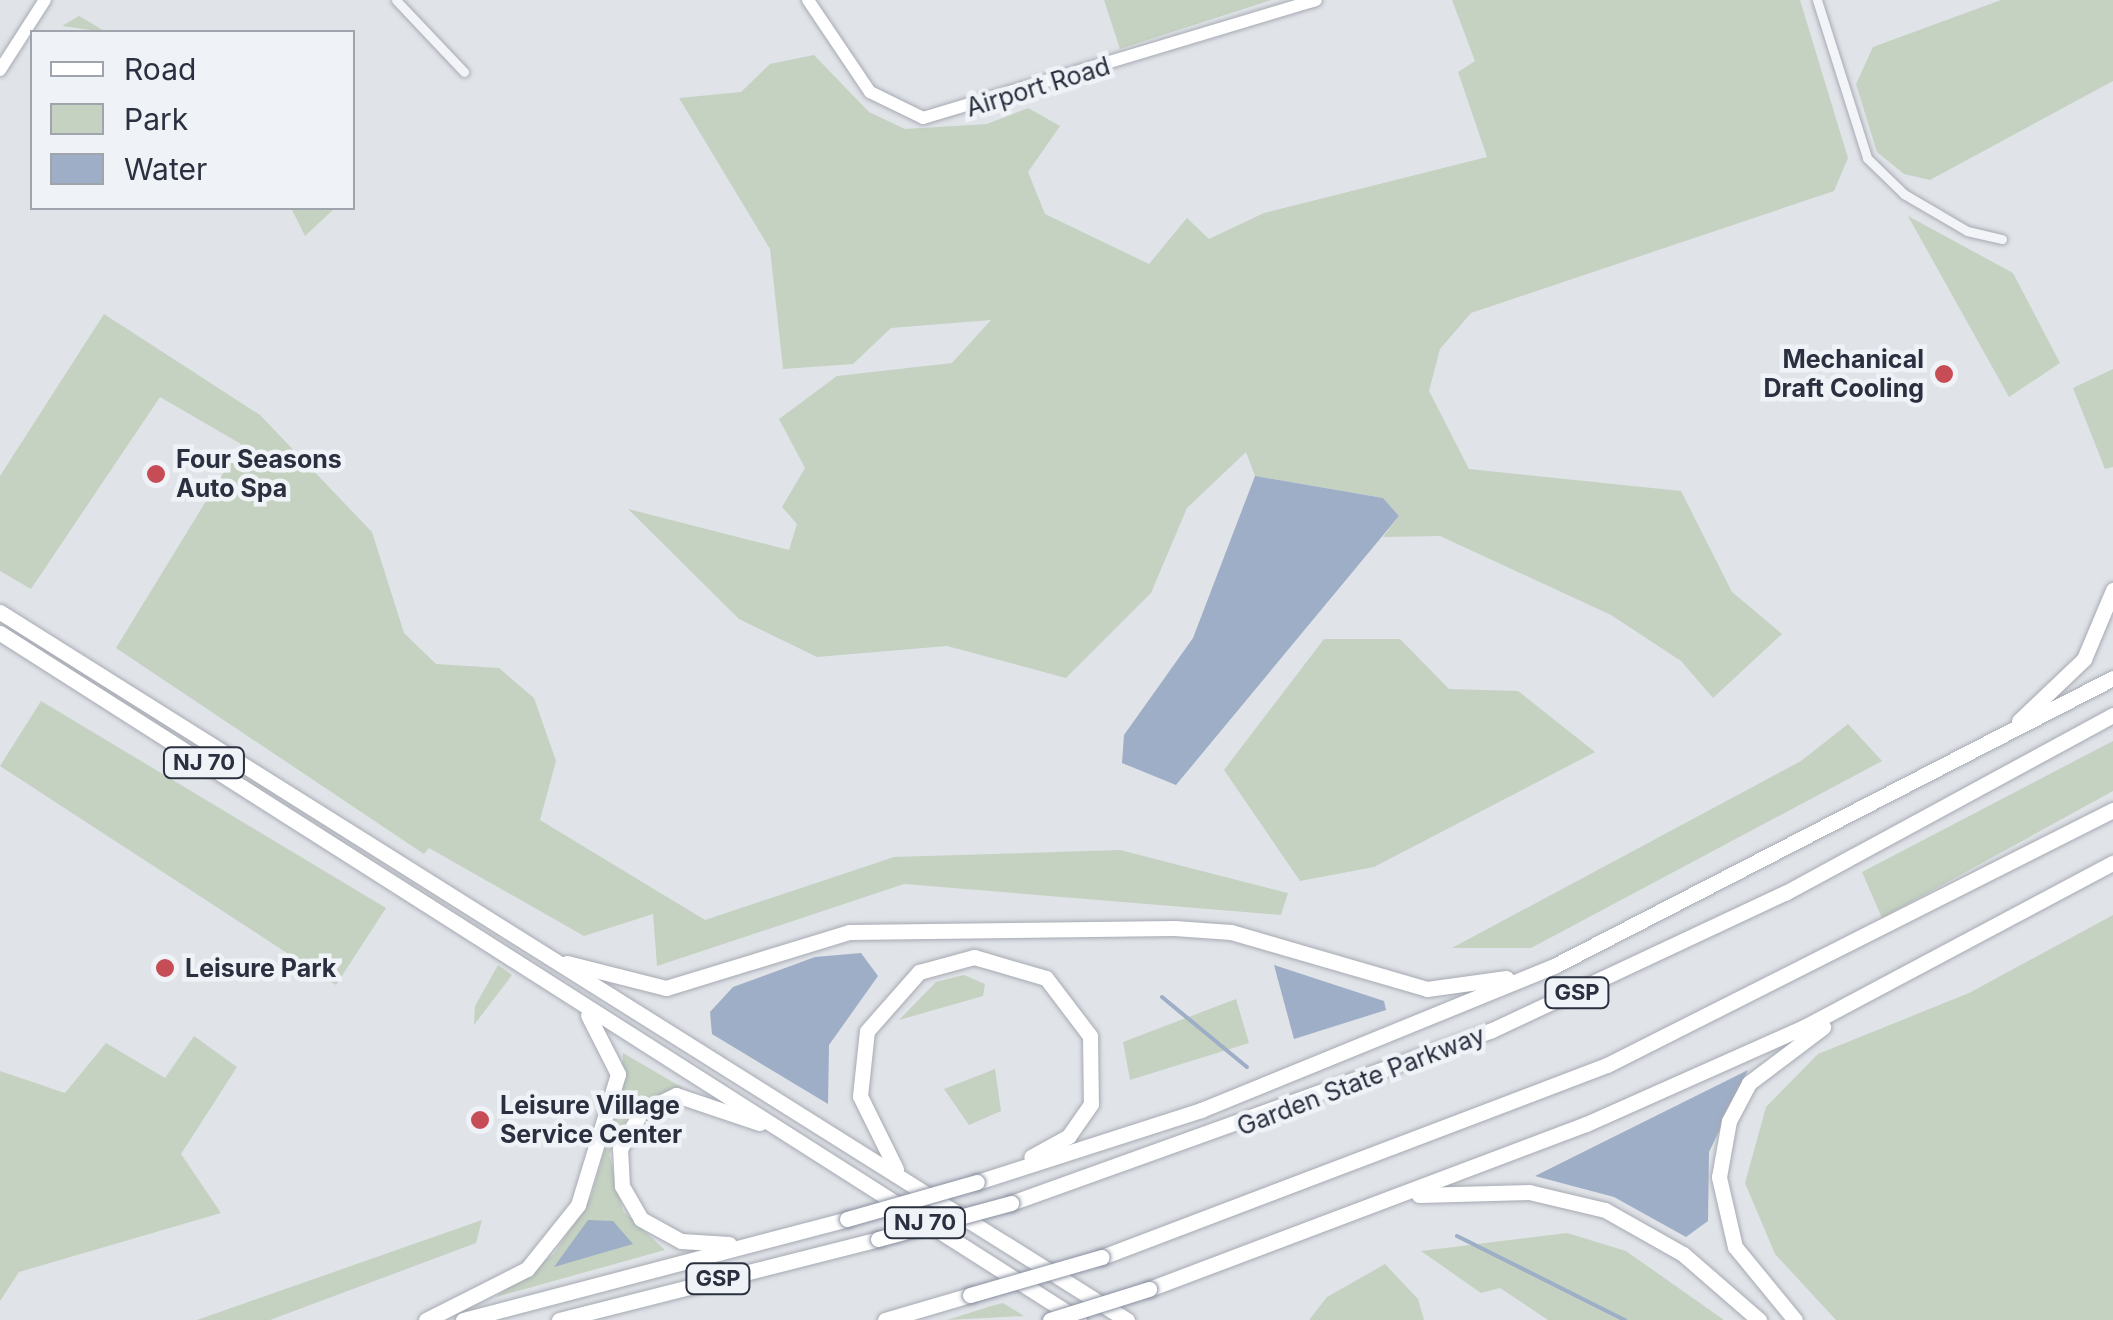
<!DOCTYPE html>
<style>
body{margin:0}
#map{position:relative;width:2113px;height:1320px;overflow:hidden;background:#e0e3e8;font-family:Inter,sans-serif}
div>[style]{position:absolute}
.green>*{inset:0;background:#c5d2c2}
.water>*{inset:0;background:#9daec6}
.stream>*{height:4px;margin:-2px;padding:0 2px;transform-origin:2px;border-radius:2px;background:#9daec6}
.roads{filter:drop-shadow(0 0 2px #a6aab2) drop-shadow(0 0 2px #a6aab2)}
.street>*{height:9px;margin:-4.5px;padding:0 4.5px;transform-origin:4.5px;border-radius:4.5px;background:#f3f4f7}
.secondary>*{height:12px;margin:-6px;padding:0 6px;transform-origin:6px;border-radius:6px;background:#fff}
.highway>*{height:15px;margin:-7.5px;padding:0 7.5px;transform-origin:7.5px;border-radius:7.5px;background:#fff}
.bridges{filter:drop-shadow(0 0 2px #888f9e) drop-shadow(0 0 2px #888f9e)}
.highway-bridge>*{height:15px;margin:-7.5px;padding:0 7.5px;transform-origin:7.5px;border-radius:7.5px;background:#fff}
.dots>*{width:28px;height:28px;translate:-50% -50%;box-sizing:border-box;border:5px solid #eff2f6;border-radius:50%}
span{translate:-50% -50%;white-space:nowrap;text-align:center;line-height:1.15;-webkit-text-stroke:9px #eff2f6;paint-order:stroke}
.shield-label span{padding:2px 8px;background:#eff2f6;border:2px solid;border-radius:8px;-webkit-text-stroke-width:0}
.shield-label{font-size:22px;color:#2a303f;font-weight:700}
.street-label{font-size:25px;color:#2a303f}
.poi-label{font-size:25px;color:#2a303f;font-weight:700}
.right{translate:-100% -50%;text-align:right}
.left{translate:0 -50%;text-align:left}
.legend{position:absolute;left:30px;top:30px;width:325px;height:180px;box-sizing:border-box;background:#eff2f6;border:2px solid #a0a4ad;margin:0;padding:12px 18px;list-style:none;font-size:30px;color:#2a303f}
.legend li{display:flex;align-items:center;gap:20px;height:50px}
.legend b{width:50px;border:2px solid #a0a4ad}
</style>
<div id="map">
<div class="green">
<i style="clip-path:polygon(1104px 0,1271px 0,1120px 49px)"></i>
<i style="clip-path:polygon(1452px 0,1800px 0,1848px 158px,1834px 191px,1471px 313px,1440px 349px,1429px 391px,1469px 469px,1681px 491px,1732px 592px,1782px 634px,1713px 698px,1681px 661px,1611px 615px,1440px 536px,1383px 537px,1399px 516px,1383px 498px,1255px 476px,1246px 452px,1187px 508px,1151px 593px,1066px 678px,947px 646px,817px 657px,739px 619px,628px 509px,789px 550px,797px 524px,782px 507px,805px 468px,779px 419px,837px 376px,952px 363px,991px 320px,891px 328px,853px 364px,783px 369px,770px 249px,679px 98px,741px 92px,770px 64px,814px 55px,869px 112px,905px 129px,987px 124px,1028px 108px,1060px 126px,1028px 172px,1045px 214px,1149px 264px,1187px 218px,1209px 239px,1264px 213px,1487px 157px,1458px 72px,1475px 61px)"></i>
<i style="clip-path:polygon(2001px 0,2113px 0,2113px 81px,1930px 180px,1904px 174px,1877px 152px,1856px 84px,1873px 47px)"></i>
<i style="clip-path:polygon(79px 16px,98px 27px,105px 32px,62px 26px)"></i>
<i style="clip-path:polygon(291px 208px,335px 208px,305px 236px)"></i>
<i style="clip-path:polygon(1908px 216px,2013px 273px,2060px 363px,2009px 397px)"></i>
<i style="clip-path:polygon(104px 314px,260px 415px,372px 532px,404px 633px,436px 664px,499px 668px,534px 698px,556px 761px,540px 820px,705px 920px,894px 857px,1120px 850px,1288px 893px,1281px 915px,904px 884px,657px 966px,653px 914px,584px 936px,429px 848px,424px 854px,116px 648px,241px 444px,160px 397px,31px 589px,0 571px,0 476px)"></i>
<i style="clip-path:polygon(2113px 369px,2113px 467px,2105px 469px,2073px 388px)"></i>
<i style="clip-path:polygon(1324px 639px,1400px 639px,1449px 689px,1518px 691px,1595px 752px,1374px 867px,1300px 881px,1224px 770px)"></i>
<i style="clip-path:polygon(41px 701px,386px 908px,336px 985px,0 766px)"></i>
<i style="clip-path:polygon(1848px 724px,1882px 761px,1531px 948px,1452px 948px,1801px 761px)"></i>
<i style="clip-path:polygon(2113px 741px,2113px 791px,1882px 918px,1862px 872px)"></i>
<i style="clip-path:polygon(2113px 915px,2113px 1320px,1836px 1320px,1775px 1254px,1745px 1183px,1766px 1107px,1818px 1054px,1969px 993px)"></i>
<i style="clip-path:polygon(498px 965px,512px 975px,474px 1025px,475px 1006px)"></i>
<i style="clip-path:polygon(964px 975px,985px 984px,983px 996px,899px 1020px,936px 982px)"></i>
<i style="clip-path:polygon(1236px 999px,1249px 1043px,1130px 1080px,1123px 1042px)"></i>
<i style="clip-path:polygon(194px 1036px,237px 1067px,181px 1154px,221px 1213px,19px 1272px,0 1301px,0 1071px,65px 1093px,106px 1043px,165px 1078px)"></i>
<i style="clip-path:polygon(623px 1053px,683px 1088px,634px 1104px,609px 1154px,623px 1211px,665px 1250px,496px 1297px,554px 1254px,591px 1197px,620px 1099px)"></i>
<i style="clip-path:polygon(995px 1069px,1001px 1111px,969px 1125px,944px 1089px)"></i>
<i style="clip-path:polygon(482px 1220px,476px 1243px,270px 1320px,197px 1320px)"></i>
<i style="clip-path:polygon(1567px 1233px,1626px 1251px,1724px 1320px,1548px 1320px,1500px 1288px,1481px 1293px,1421px 1251px)"></i>
<i style="clip-path:polygon(1385px 1264px,1418px 1299px,1424px 1320px,1309px 1320px,1327px 1297px)"></i>
<i style="clip-path:polygon(1003px 1303px,1024px 1316px,947px 1320px,991px 1306px)"></i>
</div>
<div class="water">
<i style="clip-path:polygon(1255px 476px,1383px 498px,1399px 516px,1176px 785px,1122px 763px,1124px 735px,1193px 638px)"></i>
<i style="clip-path:polygon(861px 953px,878px 976px,829px 1045px,828px 1104px,712px 1034px,710px 1012px,733px 987px,815px 957px)"></i>
<i style="clip-path:polygon(1274px 965px,1384px 1001px,1386px 1010px,1294px 1039px)"></i>
<i style="clip-path:polygon(1748px 1070px,1709px 1152px,1708px 1221px,1686px 1237px,1614px 1197px,1535px 1176px)"></i>
<i style="clip-path:polygon(588px 1220px,613px 1221px,633px 1244px,554px 1267px)"></i>
</div>
<div class="stream">
<i style="left:1162px;top:997px;width:110px;rotate:39.5deg"></i>
<i style="left:1457px;top:1236px;width:188px;rotate:26.6deg"></i>
</div>
<div class="roads">
<div class="street">
<i style="left:396px;top:0;width:99px;rotate:46.6deg"></i>
<i style="left:1817px;top:0;width:166px;rotate:72.4deg"></i>
<i style="left:1867px;top:158px;width:52px;rotate:44.2deg"></i>
<i style="left:1904px;top:194px;width:73px;rotate:30.4deg"></i>
<i style="left:1967px;top:231px;width:36px;rotate:13deg"></i>
</div>
<div class="secondary">
<i style="left:808px;top:0;width:111px;rotate:56deg"></i>
<i style="left:870px;top:92px;width:59px;rotate:26.1deg"></i>
<i style="left:923px;top:118px;width:410px;rotate:-16.7deg"></i>
<i style="left:0;top:70px;width:83px;rotate:-57.3deg"></i>
</div>
<div class="highway">
<i style="left:0;top:612px;width:1331px;rotate:32.14deg"></i>
<i style="left:0;top:633px;width:1279px;rotate:32.48deg"></i>
<i style="left:2019px;top:721px;width:90px;rotate:-43.6deg"></i>
<i style="left:2084px;top:659px;width:75px;rotate:-67.2deg"></i>
<i style="left:567px;top:963px;width:102px;rotate:14.2deg"></i>
<i style="left:666px;top:988px;width:191px;rotate:-17deg"></i>
<i style="left:849px;top:932px;width:325px;rotate:-0.7deg"></i>
<i style="left:1174px;top:928px;width:57px;rotate:4deg"></i>
<i style="left:1231px;top:932px;width:204px;rotate:16.2deg"></i>
<i style="left:1427px;top:989px;width:80px;rotate:-7.9deg"></i>
<i style="left:896px;top:1169px;width:81px;rotate:-116.3deg"></i>
<i style="left:860px;top:1096px;width:65px;rotate:-83.9deg"></i>
<i style="left:867px;top:1031px;width:79px;rotate:-48.6deg"></i>
<i style="left:919px;top:972px;width:57px;rotate:-15.3deg"></i>
<i style="left:974px;top:957px;width:75px;rotate:16.3deg"></i>
<i style="left:1046px;top:978px;width:73px;rotate:52.8deg"></i>
<i style="left:1090px;top:1036px;width:68px;rotate:89.2deg"></i>
<i style="left:1091px;top:1104px;width:39px;rotate:125deg"></i>
<i style="left:1069px;top:1136px;width:43px;rotate:151.1deg"></i>
<i style="left:977px;top:1182px;width:235px;rotate:-17.8deg"></i>
<i style="left:1201px;top:1110px;width:381px;rotate:-22.2deg"></i>
<i style="left:1554px;top:966px;width:629px;rotate:-27.26deg"></i>
<i style="left:1419px;top:1195px;width:110px;rotate:-1.6deg"></i>
<i style="left:1529px;top:1192px;width:78px;rotate:13.3deg"></i>
<i style="left:1605px;top:1210px;width:90px;rotate:29.4deg"></i>
<i style="left:1683px;top:1254px;width:101px;rotate:41deg"></i>
<i style="left:1011px;top:1203px;width:511px;rotate:-19.78deg"></i>
<i style="left:1492px;top:1030px;width:323px;rotate:-25.1deg"></i>
<i style="left:1785px;top:893px;width:373px;rotate:-28.5deg"></i>
<i style="left:729px;top:1244px;width:48px;rotate:-176.4deg"></i>
<i style="left:681px;top:1241px;width:46px;rotate:-151.2deg"></i>
<i style="left:641px;top:1219px;width:38px;rotate:-120deg"></i>
<i style="left:622px;top:1186px;width:37px;rotate:-93deg"></i>
<i style="left:620px;top:1149px;width:43px;rotate:-60.4deg"></i>
<i style="left:641px;top:1112px;width:39px;rotate:-26deg"></i>
<i style="left:676px;top:1095px;width:88px;rotate:18.6deg"></i>
<i style="left:1102px;top:1257px;width:540px;rotate:-20.82deg"></i>
<i style="left:1607px;top:1065px;width:567px;rotate:-26.75deg"></i>
<i style="left:1149px;top:1289px;width:467px;rotate:-20.7deg"></i>
<i style="left:1586px;top:1124px;width:239px;rotate:-24deg"></i>
<i style="left:1804px;top:1027px;width:350px;rotate:-28deg"></i>
<i style="left:426px;top:1320px;width:113px;rotate:-26.8deg"></i>
<i style="left:527px;top:1269px;width:82px;rotate:-51.4deg"></i>
<i style="left:578px;top:1205px;width:137px;rotate:-73deg"></i>
<i style="left:618px;top:1074px;width:66px;rotate:-117deg"></i>
<i style="left:463px;top:1320px;width:397px;rotate:-14.7deg"></i>
<i style="left:559px;top:1320px;width:329px;rotate:-14.2deg"></i>
<i style="left:885px;top:1320px;width:89px;rotate:-16.4deg"></i>
<i style="left:1795px;top:1320px;width:94px;rotate:-129.4deg"></i>
<i style="left:1735px;top:1247px;width:72px;rotate:-102.9deg"></i>
<i style="left:1719px;top:1177px;width:57px;rotate:-79.9deg"></i>
<i style="left:1729px;top:1121px;width:43px;rotate:-62.2deg"></i>
<i style="left:1749px;top:1083px;width:93px;rotate:-37.1deg"></i>
</div>
</div>
<div class="bridges">
<div class="highway-bridge">
<i style="left:847px;top:1219px;width:135px;rotate:-15.9deg"></i>
<i style="left:878px;top:1239px;width:138px;rotate:-15.1deg"></i>
<i style="left:970px;top:1295px;width:137px;rotate:-16.1deg"></i>
<i style="left:1050px;top:1320px;width:104px;rotate:-17.4deg"></i>
</div>
</div>
<div class="dots">
<i style="left:1944px;top:374px;background:#c64c56"></i>
<i style="left:156px;top:474px;background:#c64c56"></i>
<i style="left:165px;top:968px;background:#c64c56"></i>
<i style="left:480px;top:1120px;background:#c64c56"></i>
</div>
<div class="shield-label">
<span style="left:204px;top:763px">NJ 70</span>
<span style="left:1577px;top:993px">GSP</span>
<span style="left:925px;top:1223px">NJ 70</span>
<span style="left:718px;top:1279px">GSP</span>
</div>
<div class="street-label">
<span style="left:1038px;top:87px;rotate:-17deg">Airport Road</span>
<span style="left:1361px;top:1081px;rotate:-21deg">Garden State Parkway</span>
</div>
<div class="poi-label">
<span class="right" style="left:1924px;top:374px">Mechanical<br>Draft Cooling</span>
<span class="left" style="left:176px;top:474px">Four Seasons<br>Auto Spa</span>
<span class="left" style="left:185px;top:968px">Leisure Park</span>
<span class="left" style="left:500px;top:1120px">Leisure Village<br>Service Center</span>
</div>
<ul class="legend">
<li><b style="height:12px;background:#fff"></b>Road</li>
<li><b style="height:28px;background:#c5d2c2"></b>Park</li>
<li><b style="height:28px;background:#9daec6"></b>Water</li>
</ul>
</div>
